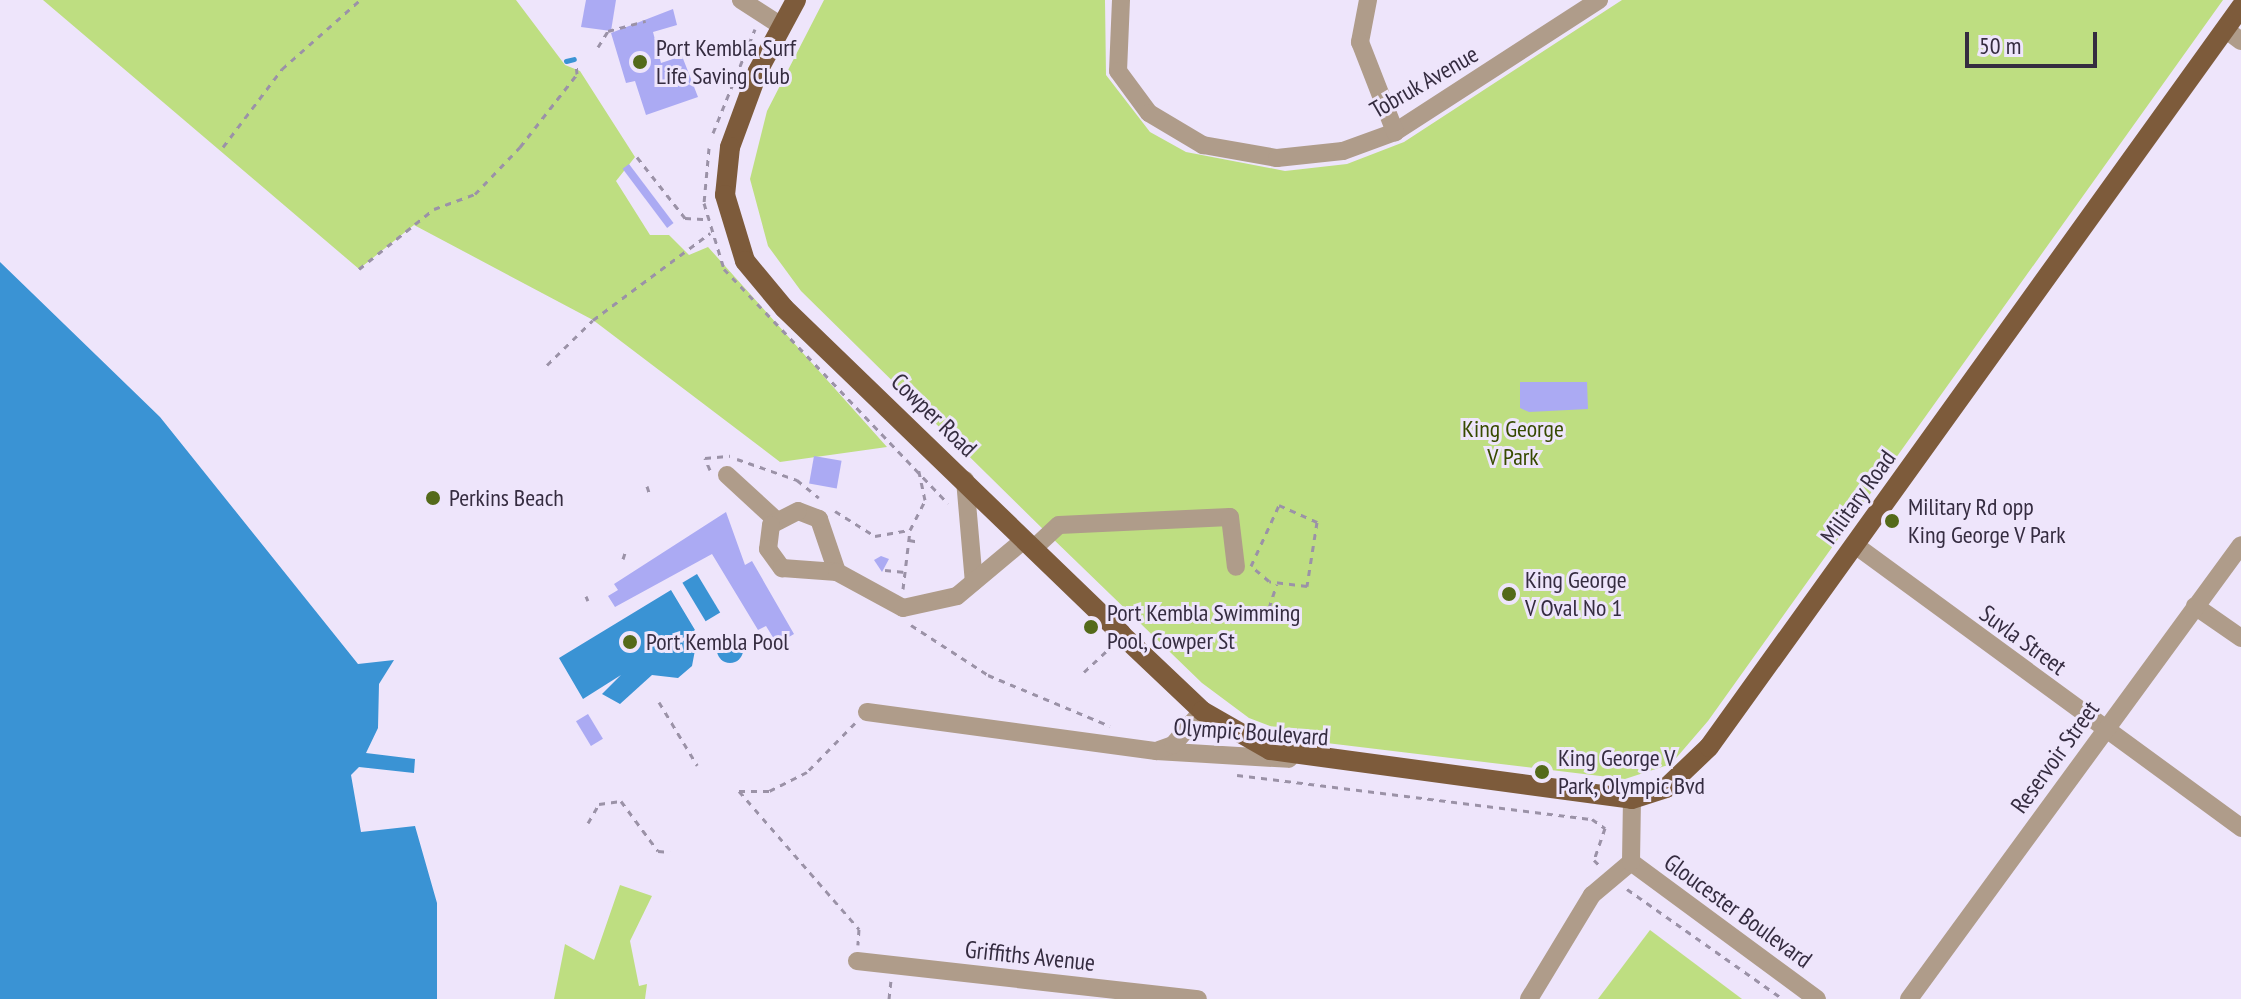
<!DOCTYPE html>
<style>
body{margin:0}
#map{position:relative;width:2241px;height:999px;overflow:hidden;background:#eee5fb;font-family:"PT Sans Narrow",sans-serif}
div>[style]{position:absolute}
.green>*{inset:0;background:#bede81}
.water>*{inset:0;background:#3a93d4;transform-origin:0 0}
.round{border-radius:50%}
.stream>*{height:5px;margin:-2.5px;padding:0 2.5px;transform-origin:2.5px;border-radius:2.5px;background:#3a93d4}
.building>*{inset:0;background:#abaaf3;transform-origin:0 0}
.path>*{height:3px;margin-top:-1.5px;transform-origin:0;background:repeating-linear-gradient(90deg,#9b92a7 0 6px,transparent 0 12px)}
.minor>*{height:18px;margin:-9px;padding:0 9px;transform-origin:9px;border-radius:9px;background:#af9c8a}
.major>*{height:20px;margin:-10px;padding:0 10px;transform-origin:10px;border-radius:10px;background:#7d5b3b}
.dots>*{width:22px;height:22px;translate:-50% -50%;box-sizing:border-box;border:4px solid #eee5fb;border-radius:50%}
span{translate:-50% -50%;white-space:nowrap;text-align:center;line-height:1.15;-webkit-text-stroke:6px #eee5fb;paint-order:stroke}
.poi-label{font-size:24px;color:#352c40}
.left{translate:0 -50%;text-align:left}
.street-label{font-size:24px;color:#352c40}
.park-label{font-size:24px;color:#374a00}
.scale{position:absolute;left:1965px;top:32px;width:132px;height:36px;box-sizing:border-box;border:4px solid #352c40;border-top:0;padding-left:10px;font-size:24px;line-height:28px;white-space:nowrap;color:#352c40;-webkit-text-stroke:6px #eee5fb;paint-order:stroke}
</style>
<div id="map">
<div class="green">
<i style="clip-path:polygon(43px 0,516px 0,565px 65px,580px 71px,635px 157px,616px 181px,650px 235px,669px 235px,689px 255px,708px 247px,887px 447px,780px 462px,593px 320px,414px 225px,359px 269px)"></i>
<i style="clip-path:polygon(824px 0,1105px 0,1106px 75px,1150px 132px,1186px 152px,1285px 171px,1347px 164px,1404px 142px,1622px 0,2223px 0,1708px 721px,1671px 764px,1625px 779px,1310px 741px,1249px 718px,1202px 683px,1049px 535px,801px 291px,768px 246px,750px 179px,767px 111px)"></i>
<i style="clip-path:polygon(620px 885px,652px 896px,630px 941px,639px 986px,647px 984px,645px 999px,554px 999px,565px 944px,594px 960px)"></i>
<i style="clip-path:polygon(1650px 930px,1742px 999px,1598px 999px)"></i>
</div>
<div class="water">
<i style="clip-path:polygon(0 262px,160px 417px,358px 664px,394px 660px,379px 684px,378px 728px,366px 753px,415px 759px,414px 773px,359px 767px,351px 775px,361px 832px,415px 826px,437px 903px,437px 999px,0 999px)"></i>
<i style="left:697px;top:574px;width:45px;height:17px;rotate:59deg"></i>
<i style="clip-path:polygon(671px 590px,695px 630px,666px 649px,698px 634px,692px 666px,678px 678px,652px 675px,620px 704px,602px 694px,621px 675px,583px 699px,559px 658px)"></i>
<i class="round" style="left:717px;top:637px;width:26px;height:26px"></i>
</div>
<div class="stream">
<i style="left:566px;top:61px;width:8px;rotate:-14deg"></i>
</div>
<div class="building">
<i style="clip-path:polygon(586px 0,616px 0,611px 31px,581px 27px)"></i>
<i style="clip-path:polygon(673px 9px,677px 25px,653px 32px,661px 63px,682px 56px,698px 97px,646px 115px,635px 81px,626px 83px,611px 33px)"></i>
<i style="left:629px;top:164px;width:74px;height:8px;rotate:53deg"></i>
<i style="clip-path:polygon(1520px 382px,1587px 382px,1588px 409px,1529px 412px,1520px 408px)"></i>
<i style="left:814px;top:456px;width:28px;height:28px;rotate:10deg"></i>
<i style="clip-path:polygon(726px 512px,745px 565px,752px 561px,794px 634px,777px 644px,766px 626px,758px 630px,712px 554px,615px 607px,608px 596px,618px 590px,614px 584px)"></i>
<i style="clip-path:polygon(881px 556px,889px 559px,882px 572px,874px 560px)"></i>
<i style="left:588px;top:714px;width:29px;height:14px;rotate:59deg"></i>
</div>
<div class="path">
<i style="left:598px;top:47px;width:19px;rotate:-58deg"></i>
<i style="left:608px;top:31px;width:39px;rotate:-15deg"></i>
<i style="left:713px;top:133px;width:112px;rotate:-68deg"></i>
<i style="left:223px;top:147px;width:98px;rotate:-52.9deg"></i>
<i style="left:282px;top:69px;width:104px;rotate:-41.5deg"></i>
<i style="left:709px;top:148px;width:55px;rotate:95.2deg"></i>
<i style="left:704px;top:203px;width:69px;rotate:73.1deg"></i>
<i style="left:724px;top:269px;width:324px;rotate:46.3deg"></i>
<i style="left:637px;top:157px;width:78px;rotate:51.8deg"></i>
<i style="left:685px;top:218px;width:22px;rotate:3deg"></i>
<i style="left:359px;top:269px;width:96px;rotate:-38.7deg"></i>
<i style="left:434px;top:209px;width:44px;rotate:-20.1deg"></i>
<i style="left:475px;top:194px;width:65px;rotate:-46.2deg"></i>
<i style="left:520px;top:147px;width:93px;rotate:-52deg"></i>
<i style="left:577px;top:74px;width:11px;rotate:-95deg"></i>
<i style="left:547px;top:365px;width:64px;rotate:-44.4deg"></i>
<i style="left:593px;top:320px;width:146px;rotate:-36.6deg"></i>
<i style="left:737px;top:459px;width:64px;rotate:19.3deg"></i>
<i style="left:797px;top:480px;width:28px;rotate:39deg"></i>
<i style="left:710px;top:470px;width:13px;rotate:-113deg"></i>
<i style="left:705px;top:458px;width:25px;rotate:-5deg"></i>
<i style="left:647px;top:486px;width:6px;rotate:72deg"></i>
<i style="left:1279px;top:505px;width:42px;rotate:24.1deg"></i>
<i style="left:1317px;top:522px;width:65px;rotate:98.9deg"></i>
<i style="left:1307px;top:586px;width:38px;rotate:-173deg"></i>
<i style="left:1269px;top:581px;width:23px;rotate:-140deg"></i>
<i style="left:1251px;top:566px;width:67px;rotate:-65.3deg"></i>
<i style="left:835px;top:511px;width:47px;rotate:32deg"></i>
<i style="left:875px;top:536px;width:36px;rotate:-10deg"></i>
<i style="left:910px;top:530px;width:34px;rotate:-63deg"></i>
<i style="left:925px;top:500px;width:30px;rotate:-102deg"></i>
<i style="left:909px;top:540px;width:11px;rotate:10deg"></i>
<i style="left:623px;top:559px;width:6px;rotate:-72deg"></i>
<i style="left:885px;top:570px;width:20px;rotate:6deg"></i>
<i style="left:903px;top:589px;width:59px;rotate:-83.2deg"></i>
<i style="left:586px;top:596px;width:5px;rotate:68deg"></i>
<i style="left:1249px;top:613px;width:21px;rotate:-14deg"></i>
<i style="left:1269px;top:608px;width:25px;rotate:-72deg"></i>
<i style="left:911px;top:625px;width:92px;rotate:33deg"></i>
<i style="left:988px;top:675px;width:132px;rotate:22.7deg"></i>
<i style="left:1084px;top:672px;width:35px;rotate:-43deg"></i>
<i style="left:659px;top:702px;width:74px;rotate:58.9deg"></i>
<i style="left:855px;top:723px;width:69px;rotate:134.4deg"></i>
<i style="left:807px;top:772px;width:42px;rotate:153.4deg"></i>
<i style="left:769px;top:791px;width:30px;rotate:180deg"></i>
<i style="left:739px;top:791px;width:183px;rotate:49deg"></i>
<i style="left:859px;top:929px;width:16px;rotate:94deg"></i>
<i style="left:1237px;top:775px;width:358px;rotate:7.1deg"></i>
<i style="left:1592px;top:819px;width:16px;rotate:35deg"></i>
<i style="left:1605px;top:828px;width:34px;rotate:109deg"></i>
<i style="left:1594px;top:860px;width:8px;rotate:45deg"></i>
<i style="left:588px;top:823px;width:22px;rotate:-60deg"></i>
<i style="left:599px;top:804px;width:22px;rotate:-8deg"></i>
<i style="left:621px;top:801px;width:62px;rotate:53.5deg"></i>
<i style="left:658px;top:851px;width:12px;rotate:5deg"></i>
<i style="left:1627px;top:889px;width:191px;rotate:35.2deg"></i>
<i style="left:889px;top:999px;width:18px;rotate:-84deg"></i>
</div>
<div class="minor">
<i style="left:741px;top:0;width:46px;rotate:32.7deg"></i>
<i style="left:1121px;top:0;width:71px;rotate:92.4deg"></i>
<i style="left:1118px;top:71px;width:52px;rotate:53.6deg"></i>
<i style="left:1149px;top:113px;width:63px;rotate:30.7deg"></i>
<i style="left:1203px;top:145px;width:75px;rotate:10deg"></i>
<i style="left:1277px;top:158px;width:66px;rotate:-6.1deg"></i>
<i style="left:1343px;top:151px;width:55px;rotate:-20.1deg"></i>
<i style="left:1395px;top:132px;width:243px;rotate:-32.9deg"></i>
<i style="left:1368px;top:0;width:43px;rotate:100.8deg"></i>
<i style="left:1360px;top:42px;width:97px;rotate:68.7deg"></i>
<i style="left:2225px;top:29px;width:20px;rotate:37deg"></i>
<i style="left:727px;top:475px;width:67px;rotate:42.6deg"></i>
<i style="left:965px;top:480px;width:102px;rotate:85deg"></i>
<i style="left:1855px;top:545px;width:479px;rotate:36.2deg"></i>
<i style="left:1033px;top:549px;width:35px;rotate:-43deg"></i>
<i style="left:1059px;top:525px;width:171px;rotate:-2.7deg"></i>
<i style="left:1230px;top:517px;width:50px;rotate:83.2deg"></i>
<i style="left:837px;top:572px;width:56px;rotate:-108.8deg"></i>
<i style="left:819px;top:519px;width:22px;rotate:-159deg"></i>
<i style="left:798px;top:511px;width:30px;rotate:153deg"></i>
<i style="left:771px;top:525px;width:24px;rotate:97deg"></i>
<i style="left:768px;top:549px;width:24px;rotate:54deg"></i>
<i style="left:782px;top:568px;width:55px;rotate:4.2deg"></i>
<i style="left:837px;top:572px;width:75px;rotate:28.6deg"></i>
<i style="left:903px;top:608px;width:55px;rotate:-12.5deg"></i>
<i style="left:957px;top:596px;width:87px;rotate:-39.9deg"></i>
<i style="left:2195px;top:606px;width:56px;rotate:34.8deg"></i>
<i style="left:867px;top:712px;width:292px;rotate:7.7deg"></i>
<i style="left:1156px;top:751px;width:133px;rotate:3.4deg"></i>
<i style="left:1159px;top:750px;width:15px;rotate:-20deg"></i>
<i style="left:1173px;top:745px;width:45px;rotate:-49.5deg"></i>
<i style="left:1631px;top:862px;width:231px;rotate:36.4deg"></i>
<i style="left:857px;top:961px;width:343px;rotate:6.4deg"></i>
<i style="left:1529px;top:999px;width:122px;rotate:-58.8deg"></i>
<i style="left:1592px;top:895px;width:51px;rotate:-40.2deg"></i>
<i style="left:1631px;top:862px;width:63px;rotate:-89.1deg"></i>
<i style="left:1909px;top:999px;width:562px;rotate:-53.82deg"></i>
</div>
<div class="major">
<i style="left:796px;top:0;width:81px;rotate:118.2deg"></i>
<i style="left:758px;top:71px;width:81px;rotate:110.2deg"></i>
<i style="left:730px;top:147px;width:48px;rotate:95.9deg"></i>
<i style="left:725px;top:195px;width:69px;rotate:73.1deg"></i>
<i style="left:745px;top:261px;width:61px;rotate:50.3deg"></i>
<i style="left:784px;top:308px;width:469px;rotate:44deg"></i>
<i style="left:1121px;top:634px;width:112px;rotate:43.5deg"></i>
<i style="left:1202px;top:711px;width:78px;rotate:29.8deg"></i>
<i style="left:1270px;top:750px;width:365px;rotate:7.7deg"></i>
<i style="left:1632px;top:799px;width:36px;rotate:-18deg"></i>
<i style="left:1666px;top:788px;width:59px;rotate:-43.6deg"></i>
<i style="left:1709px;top:747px;width:911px;rotate:-54.29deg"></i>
</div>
<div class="dots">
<i style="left:640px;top:62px;background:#546a1a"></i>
<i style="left:433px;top:498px;background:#546a1a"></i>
<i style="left:1892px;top:521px;background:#546a1a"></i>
<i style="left:1509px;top:594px;background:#546a1a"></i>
<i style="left:1091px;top:627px;background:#546a1a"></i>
<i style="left:630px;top:642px;background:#546a1a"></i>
<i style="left:1542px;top:772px;background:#546a1a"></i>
</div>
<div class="poi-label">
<span class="left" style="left:656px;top:62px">Port Kembla Surf<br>Life Saving Club</span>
<span class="left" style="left:449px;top:498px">Perkins Beach</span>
<span class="left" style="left:1908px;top:521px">Military Rd opp<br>King George V Park</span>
<span class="left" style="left:1525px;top:594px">King George<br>V Oval No 1</span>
<span class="left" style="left:1107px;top:627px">Port Kembla Swimming<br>Pool, Cowper St</span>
<span class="left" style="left:646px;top:642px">Port Kembla Pool</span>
<span class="left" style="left:1558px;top:772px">King George V<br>Park, Olympic Bvd</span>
</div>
<div class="street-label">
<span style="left:1424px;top:82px;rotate:-30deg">Tobruk Avenue</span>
<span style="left:934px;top:415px;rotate:44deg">Cowper Road</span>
<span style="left:1858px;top:497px;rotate:-54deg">Military Road</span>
<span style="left:2023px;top:640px;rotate:36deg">Suvla Street</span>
<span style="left:1251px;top:732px;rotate:4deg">Olympic Boulevard</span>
<span style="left:2055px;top:757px;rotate:-54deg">Reservoir Street</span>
<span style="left:1738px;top:911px;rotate:36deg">Gloucester Boulevard</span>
<span style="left:1030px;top:956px;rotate:6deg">Griffiths Avenue</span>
</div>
<div class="park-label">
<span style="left:1513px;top:443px">King George<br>V Park</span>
</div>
<div class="scale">50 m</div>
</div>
